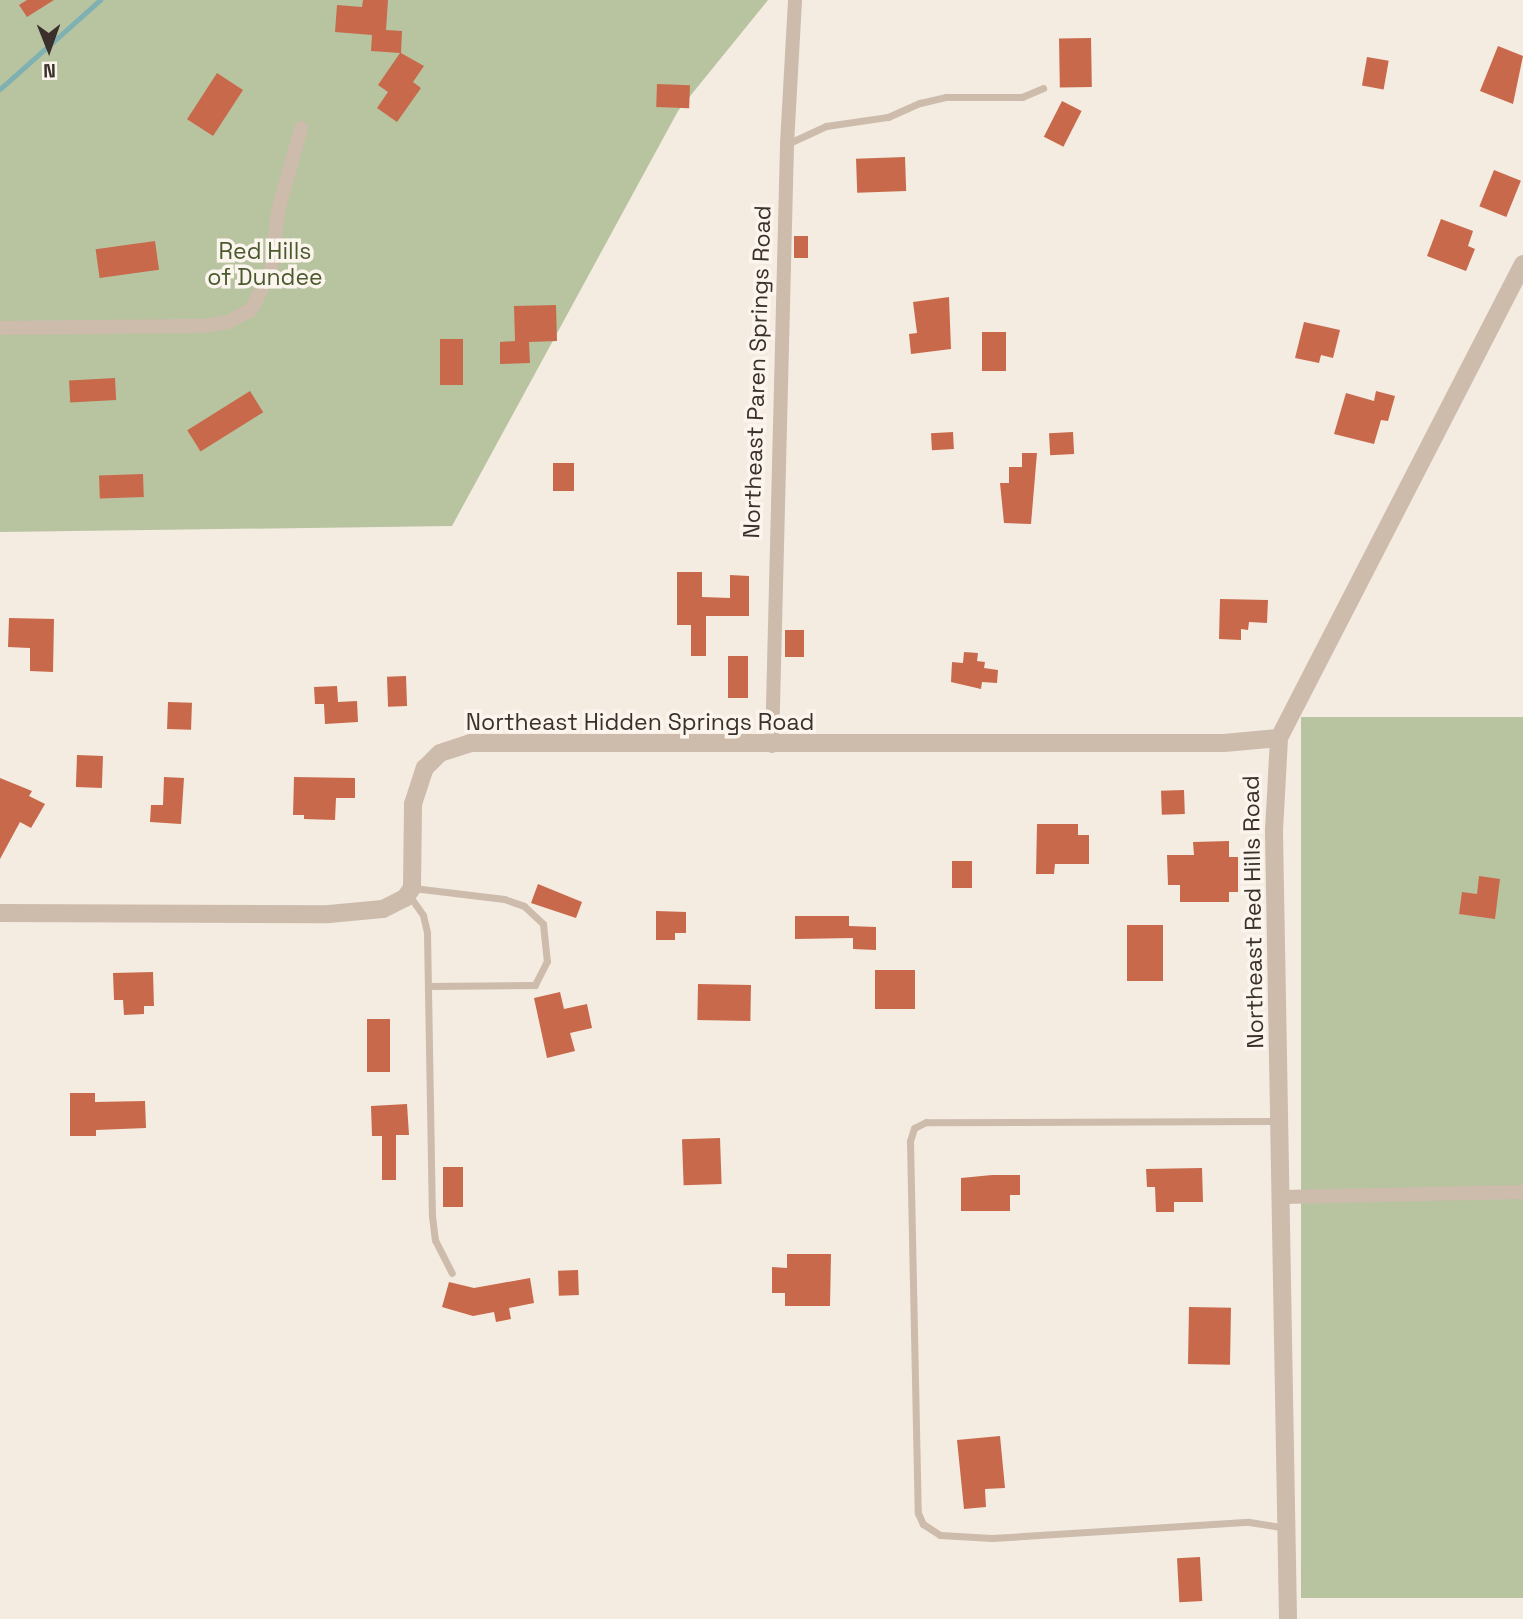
<!DOCTYPE html>
<style>
body{margin:0}
#map{position:relative;width:1523px;height:1619px;overflow:hidden;background:#f4ebe1;font-family:"Space Grotesk",sans-serif}
div>[style]{position:absolute}
.green>*{inset:0;background:#b8c4a0;transform-origin:0 0}
.stream>*{height:5px;margin:-2.5px;padding:0 2.5px;transform-origin:2.5px;border-radius:2.5px;background:#7fb0b2}
.building>*{inset:0;background:#c8694b;transform-origin:0 0}
.service>*{height:7px;margin:-3.5px;padding:0 3.5px;transform-origin:3.5px;border-radius:3.5px;background:#cdbbac}
.minor>*{height:14px;margin:-7px;padding:0 7px;transform-origin:7px;border-radius:7px;background:#cdbbac}
.tertiary>*{height:18px;margin:-9px;padding:0 9px;transform-origin:9px;border-radius:9px;background:#cdbbac}
span{translate:-50% -50%;white-space:nowrap;text-align:center;line-height:1.15;-webkit-text-stroke:7px #fbf5ee;paint-order:stroke}
.park-label{font-size:23px;color:#4a5a2e}
.street-label{font-size:23px;color:#3b302b}
.north{position:absolute;left:14px;top:14px;width:70px;height:70px;-webkit-text-stroke:5px #fbf5ee;paint-order:stroke;rotate:179deg;font-size:19px;font-weight:700;line-height:28px;text-align:center;color:#3b302b}
.north::after{content:'';display:block;margin:auto;width:24px;height:32px;background:#3b302b;clip-path:polygon(50% 0,100% 100%,50% 72%,0 100%)}
</style>
<div id="map">
<div class="green">
<i style="clip-path:polygon(0 0,768px 0,678px 111px,452px 526px,0 532px)"></i>
<i style="left:1523px;top:717px;width:881px;height:222px;rotate:90deg"></i>
</div>
<div class="stream">
<i style="left:0;top:89px;width:134px;rotate:-41.7deg"></i>
</div>
<div class="building">
<i style="clip-path:polygon(27px 0,54px 0,27px 17px,19px 5px)"></i>
<i style="clip-path:polygon(363px 0,388px 0,386px 30px,402px 31px,401px 53px,424px 66px,413px 82px,421px 88px,397px 122px,377px 108px,388px 92px,378px 85px,400px 53px,371px 51px,372px 35px,335px 32px,337px 5px,362px 7px)"></i>
<i style="left:1091px;top:38px;width:49px;height:32px;rotate:89deg"></i>
<i style="clip-path:polygon(1498px 46px,1523px 56px,1513px 104px,1480px 91px)"></i>
<i style="left:1367px;top:57px;width:22px;height:29px;rotate:10deg"></i>
<i style="left:217px;top:73px;width:31px;height:55px;rotate:33deg"></i>
<i style="left:657px;top:84px;width:33px;height:23px;rotate:2deg"></i>
<i style="left:1062px;top:101px;width:22px;height:40px;rotate:27deg"></i>
<i style="left:905px;top:157px;width:34px;height:49px;rotate:88deg"></i>
<i style="left:1494px;top:170px;width:29px;height:39px;rotate:22deg"></i>
<i style="clip-path:polygon(1441px 219px,1473px 231px,1468px 246px,1475px 249px,1466px 271px,1427px 256px)"></i>
<i style="left:794px;top:236px;width:14px;height:22px"></i>
<i style="left:155px;top:241px;width:29px;height:60px;rotate:82deg"></i>
<i style="clip-path:polygon(949px 297px,951px 349px,911px 354px,909px 334px,917px 333px,913px 302px)"></i>
<i style="clip-path:polygon(556px 305px,557px 341px,529px 342px,530px 363px,500px 364px,500px 342px,515px 341px,514px 306px)"></i>
<i style="clip-path:polygon(1304px 322px,1340px 330px,1333px 358px,1321px 355px,1319px 363px,1295px 358px)"></i>
<i style="left:982px;top:332px;width:24px;height:39px"></i>
<i style="left:440px;top:339px;width:23px;height:46px"></i>
<i style="left:115px;top:378px;width:22px;height:46px;rotate:87deg"></i>
<i style="left:250px;top:391px;width:25px;height:74px;rotate:58deg"></i>
<i style="clip-path:polygon(1376px 391px,1395px 396px,1388px 421px,1381px 420px,1374px 444px,1334px 434px,1346px 393px,1374px 401px)"></i>
<i style="left:953px;top:432px;width:17px;height:22px;rotate:87deg"></i>
<i style="left:1073px;top:432px;width:22px;height:24px;rotate:87deg"></i>
<i style="clip-path:polygon(1022px 453px,1037px 453px,1031px 524px,1004px 523px,1000px 483px,1009px 483px,1009px 467px,1022px 467px)"></i>
<i style="left:553px;top:463px;width:21px;height:28px"></i>
<i style="left:143px;top:474px;width:23px;height:44px;rotate:88deg"></i>
<i style="clip-path:polygon(677px 572px,702px 572px,702px 597px,730px 598px,730px 575px,749px 576px,749px 616px,706px 616px,706px 656px,691px 656px,691px 625px,677px 625px)"></i>
<i style="clip-path:polygon(1220px 599px,1268px 600px,1267px 623px,1249px 622px,1248px 630px,1241px 629px,1241px 640px,1219px 639px)"></i>
<i style="clip-path:polygon(9px 618px,54px 619px,53px 672px,30px 671px,30px 648px,8px 647px)"></i>
<i style="left:785px;top:630px;width:19px;height:27px"></i>
<i style="clip-path:polygon(964px 652px,978px 653px,977px 661px,985px 662px,984px 668px,998px 670px,997px 683px,982px 682px,981px 689px,951px 682px,952px 662px,963px 663px)"></i>
<i style="left:728px;top:656px;width:20px;height:42px"></i>
<i style="left:406px;top:676px;width:30px;height:19px;rotate:88deg"></i>
<i style="clip-path:polygon(337px 686px,338px 702px,357px 701px,358px 722px,325px 724px,324px 704px,315px 704px,314px 687px)"></i>
<i style="left:168px;top:702px;width:24px;height:27px;rotate:2deg"></i>
<i style="left:77px;top:755px;width:26px;height:32px;rotate:2deg"></i>
<i style="clip-path:polygon(164px 777px,184px 778px,181px 824px,150px 822px,151px 805px,163px 805px)"></i>
<i style="clip-path:polygon(294px 777px,355px 778px,355px 798px,336px 798px,335px 820px,304px 819px,304px 815px,293px 815px)"></i>
<i style="clip-path:polygon(0 778px,32px 791px,29px 796px,45px 804px,31px 828px,20px 822px,0 859px)"></i>
<i style="left:1184px;top:790px;width:24px;height:23px;rotate:88deg"></i>
<i style="clip-path:polygon(1037px 824px,1078px 824px,1078px 835px,1089px 835px,1089px 864px,1055px 864px,1054px 874px,1036px 874px)"></i>
<i style="clip-path:polygon(1229px 841px,1229px 857px,1238px 857px,1238px 892px,1229px 892px,1229px 902px,1180px 902px,1180px 885px,1168px 885px,1167px 855px,1194px 855px,1193px 842px)"></i>
<i style="left:952px;top:861px;width:20px;height:27px"></i>
<i style="clip-path:polygon(1479px 876px,1500px 879px,1495px 919px,1459px 914px,1462px 892px,1477px 894px)"></i>
<i style="clip-path:polygon(538px 884px,582px 902px,576px 918px,531px 903px)"></i>
<i style="clip-path:polygon(656px 911px,686px 912px,686px 933px,675px 933px,675px 940px,656px 940px)"></i>
<i style="clip-path:polygon(795px 916px,849px 916px,849px 926px,876px 927px,876px 950px,853px 949px,853px 938px,795px 939px)"></i>
<i style="left:1127px;top:925px;width:36px;height:56px"></i>
<i style="left:875px;top:970px;width:40px;height:39px"></i>
<i style="clip-path:polygon(153px 972px,154px 1006px,144px 1006px,144px 1014px,124px 1015px,123px 1000px,114px 1000px,113px 973px)"></i>
<i style="left:698px;top:984px;width:53px;height:36px;rotate:1deg"></i>
<i style="clip-path:polygon(560px 992px,564px 1009px,587px 1004px,592px 1028px,570px 1033px,575px 1051px,547px 1058px,534px 998px)"></i>
<i style="left:367px;top:1019px;width:23px;height:53px"></i>
<i style="clip-path:polygon(70px 1093px,95px 1093px,95px 1102px,145px 1101px,146px 1128px,96px 1130px,96px 1136px,70px 1136px)"></i>
<i style="clip-path:polygon(407px 1104px,409px 1135px,396px 1135px,396px 1180px,382px 1180px,382px 1136px,372px 1136px,371px 1106px)"></i>
<i style="left:720px;top:1138px;width:46px;height:38px;rotate:88deg"></i>
<i style="left:443px;top:1167px;width:20px;height:40px"></i>
<i style="clip-path:polygon(1202px 1168px,1203px 1202px,1174px 1202px,1174px 1212px,1156px 1212px,1155px 1187px,1147px 1187px,1146px 1169px)"></i>
<i style="clip-path:polygon(992px 1175px,1020px 1175px,1020px 1195px,1010px 1195px,1010px 1211px,961px 1211px,961px 1178px)"></i>
<i style="clip-path:polygon(787px 1254px,831px 1254px,830px 1306px,785px 1306px,785px 1293px,772px 1293px,772px 1267px,787px 1268px)"></i>
<i style="left:578px;top:1270px;width:25px;height:20px;rotate:88deg"></i>
<i style="clip-path:polygon(530px 1278px,534px 1303px,509px 1308px,511px 1319px,496px 1322px,494px 1312px,473px 1316px,442px 1307px,449px 1282px,474px 1288px)"></i>
<i style="left:1189px;top:1307px;width:42px;height:57px;rotate:1deg"></i>
<i style="clip-path:polygon(1000px 1436px,1005px 1488px,985px 1489px,986px 1507px,964px 1509px,957px 1440px)"></i>
<i style="left:1200px;top:1557px;width:44px;height:23px;rotate:87deg"></i>
</div>
<div class="service">
<i style="left:787px;top:144px;width:43px;rotate:-24.8deg"></i>
<i style="left:826px;top:126px;width:63px;rotate:-8.3deg"></i>
<i style="left:888px;top:117px;width:35px;rotate:-24deg"></i>
<i style="left:920px;top:103px;width:27px;rotate:-13deg"></i>
<i style="left:946px;top:97px;width:76px"></i>
<i style="left:1022px;top:97px;width:23px;rotate:-23deg"></i>
<i style="left:413px;top:888px;width:92px;rotate:6.9deg"></i>
<i style="left:504px;top:899px;width:21px;rotate:19deg"></i>
<i style="left:524px;top:906px;width:26px;rotate:43deg"></i>
<i style="left:543px;top:924px;width:37px;rotate:84deg"></i>
<i style="left:547px;top:961px;width:27px;rotate:117deg"></i>
<i style="left:535px;top:985px;width:107px;rotate:179.5deg"></i>
<i style="left:409px;top:895px;width:24px;rotate:55deg"></i>
<i style="left:423px;top:915px;width:18px;rotate:77deg"></i>
<i style="left:427px;top:933px;width:283px;rotate:89deg"></i>
<i style="left:432px;top:1216px;width:24px;rotate:83deg"></i>
<i style="left:435px;top:1240px;width:37px;rotate:63deg"></i>
<i style="left:1279px;top:1121px;width:353px;rotate:179.8deg"></i>
<i style="left:926px;top:1122px;width:13px;rotate:153deg"></i>
<i style="left:914px;top:1128px;width:14px;rotate:107deg"></i>
<i style="left:910px;top:1141px;width:372px;rotate:88.8deg"></i>
<i style="left:918px;top:1513px;width:12px;rotate:66deg"></i>
<i style="left:923px;top:1524px;width:20px;rotate:33deg"></i>
<i style="left:940px;top:1535px;width:52px;rotate:3.3deg"></i>
<i style="left:992px;top:1538px;width:257px;rotate:-3.6deg"></i>
<i style="left:1249px;top:1522px;width:38px;rotate:9deg"></i>
</div>
<div class="minor">
<i style="left:0;top:328px;width:204px;rotate:-0.6deg"></i>
<i style="left:204px;top:326px;width:24px;rotate:-9deg"></i>
<i style="left:228px;top:322px;width:26px;rotate:-28deg"></i>
<i style="left:251px;top:310px;width:45px;rotate:-63.4deg"></i>
<i style="left:271px;top:270px;width:59px;rotate:-83.2deg"></i>
<i style="left:278px;top:211px;width:86px;rotate:-74.5deg"></i>
<i style="left:772px;top:746px;width:602px;rotate:-88.57deg"></i>
<i style="left:787px;top:144px;width:144px;rotate:-86.8deg"></i>
<i style="left:1283px;top:1197px;width:240px;rotate:-1.2deg"></i>
</div>
<div class="tertiary">
<i style="left:0;top:913px;width:329px;rotate:0.2deg"></i>
<i style="left:329px;top:914px;width:54px;rotate:-5.3deg"></i>
<i style="left:383px;top:909px;width:25px;rotate:-27deg"></i>
<i style="left:405px;top:898px;width:12px;rotate:-55deg"></i>
<i style="left:412px;top:888px;width:84px;rotate:-89.3deg"></i>
<i style="left:413px;top:804px;width:38px;rotate:-72deg"></i>
<i style="left:425px;top:768px;width:21px;rotate:-45deg"></i>
<i style="left:440px;top:753px;width:32px;rotate:-18deg"></i>
<i style="left:470px;top:743px;width:754px"></i>
<i style="left:1224px;top:743px;width:55px;rotate:-5.2deg"></i>
<i style="left:1288px;top:1619px;width:788px;rotate:-91.02deg"></i>
<i style="left:1274px;top:831px;width:93px;rotate:-86.9deg"></i>
<i style="left:1279px;top:738px;width:533px;rotate:-62.76deg"></i>
</div>
<div class="park-label">
<span style="left:265px;top:264px">Red Hills<br>of Dundee</span>
</div>
<div class="street-label">
<span style="left:757px;top:372px;rotate:-88deg">Northeast Paren Springs Road</span>
<span style="left:640px;top:722px">Northeast Hidden Springs Road</span>
<span style="left:1253px;top:912px;rotate:-91deg">Northeast Red Hills Road</span>
</div>
<div class="north">N</div>
</div>
